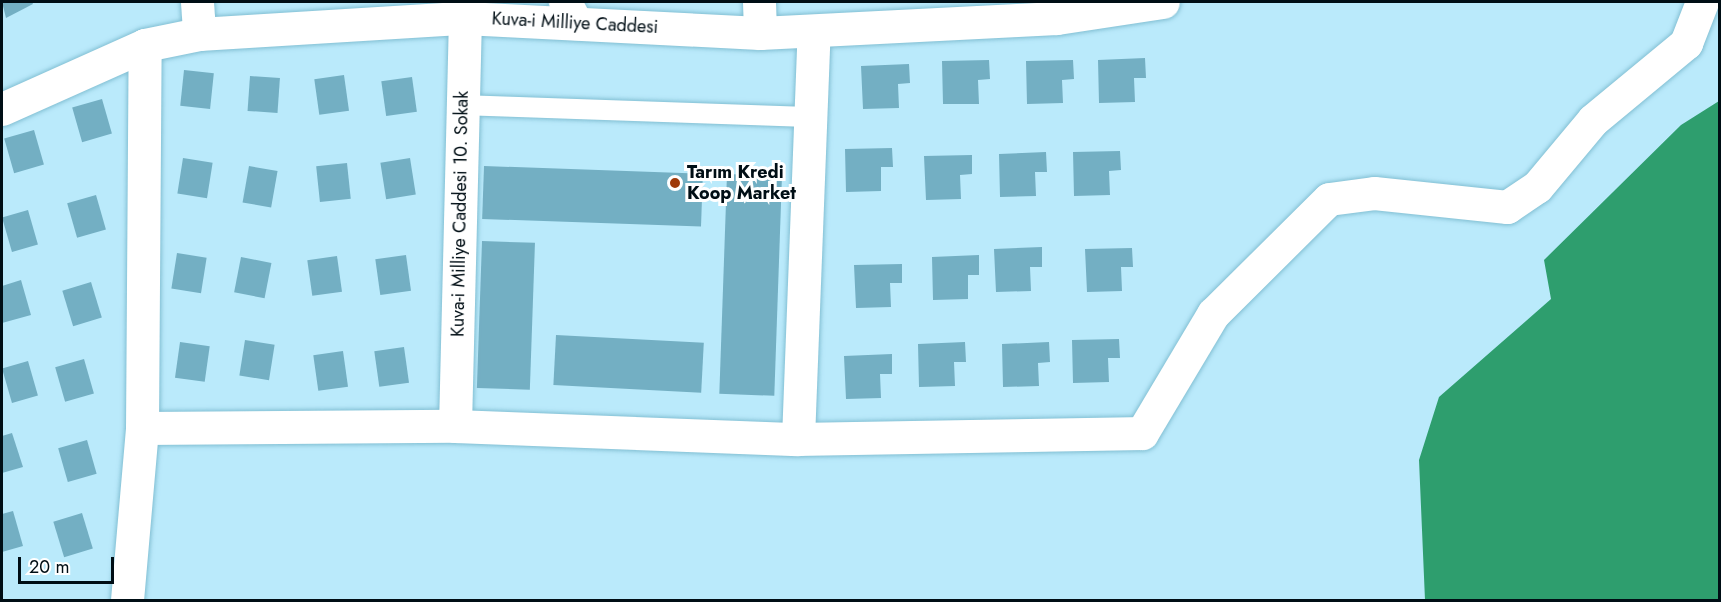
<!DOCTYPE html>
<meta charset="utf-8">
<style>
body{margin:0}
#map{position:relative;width:1721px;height:602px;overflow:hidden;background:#baeafb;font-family:Jost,sans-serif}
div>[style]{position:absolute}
.water>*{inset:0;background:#2e9e6e}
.building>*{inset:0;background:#73afc3;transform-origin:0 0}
.roads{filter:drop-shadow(0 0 2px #82bfd3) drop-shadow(0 0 2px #82bfd3)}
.service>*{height:20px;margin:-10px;padding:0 10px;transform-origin:10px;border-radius:10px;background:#fff}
.minor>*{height:33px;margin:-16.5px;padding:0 16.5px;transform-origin:16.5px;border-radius:16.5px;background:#fff}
.primary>*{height:33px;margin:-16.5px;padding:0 16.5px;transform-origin:16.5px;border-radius:16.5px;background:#fff}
.dots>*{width:16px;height:16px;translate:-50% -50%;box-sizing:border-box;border:3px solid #fff;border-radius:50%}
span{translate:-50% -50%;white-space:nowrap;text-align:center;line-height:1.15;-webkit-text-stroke:6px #fff;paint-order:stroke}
.street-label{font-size:18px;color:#000e15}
.poi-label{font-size:18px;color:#000e15;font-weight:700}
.left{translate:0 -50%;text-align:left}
.frame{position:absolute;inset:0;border:3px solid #000e15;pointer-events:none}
.scale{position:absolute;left:18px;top:557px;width:96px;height:27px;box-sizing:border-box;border:3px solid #000e15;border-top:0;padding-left:8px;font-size:18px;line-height:21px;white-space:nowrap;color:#000e15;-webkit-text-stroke:4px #fff;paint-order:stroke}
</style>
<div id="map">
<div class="water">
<i style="clip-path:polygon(1719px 101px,1719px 600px,1425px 600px,1419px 460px,1439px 397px,1551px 299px,1544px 260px,1681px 125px)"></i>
</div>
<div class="building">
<i style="clip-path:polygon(2px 2px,32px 2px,33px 4px,6px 18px)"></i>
<i style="clip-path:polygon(1145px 58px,1146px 78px,1134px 78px,1135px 102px,1099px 103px,1098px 60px)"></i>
<i style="clip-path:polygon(989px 60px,990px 79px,978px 80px,979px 104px,943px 104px,942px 61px)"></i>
<i style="clip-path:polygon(1073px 60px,1074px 79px,1062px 80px,1063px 103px,1027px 104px,1026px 61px)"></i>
<i style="clip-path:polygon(909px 64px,910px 83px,898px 84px,899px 108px,863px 109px,861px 66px)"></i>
<i style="left:184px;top:70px;width:30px;height:36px;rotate:6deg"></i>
<i style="left:344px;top:75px;width:36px;height:30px;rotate:82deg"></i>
<i style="left:250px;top:76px;width:30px;height:35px;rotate:4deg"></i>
<i style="left:412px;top:77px;width:35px;height:31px;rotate:82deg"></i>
<i style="left:102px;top:99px;width:36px;height:31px;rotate:74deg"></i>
<i style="left:34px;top:130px;width:36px;height:31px;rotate:74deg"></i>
<i style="clip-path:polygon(892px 148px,893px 167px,881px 167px,881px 191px,846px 192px,845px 149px)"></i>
<i style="clip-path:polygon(1120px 151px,1121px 170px,1109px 171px,1110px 195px,1074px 196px,1073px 152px)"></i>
<i style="clip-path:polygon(1046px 152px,1047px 172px,1035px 172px,1036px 196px,1000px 197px,999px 154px)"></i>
<i style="clip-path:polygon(972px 155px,972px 174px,960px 175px,961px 199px,926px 200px,924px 156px)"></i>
<i style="left:183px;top:158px;width:30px;height:36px;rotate:9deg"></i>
<i style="left:410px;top:158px;width:37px;height:30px;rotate:81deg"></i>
<i style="left:347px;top:163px;width:36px;height:31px;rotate:84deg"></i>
<i style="left:249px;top:166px;width:29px;height:37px;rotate:10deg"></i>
<i style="left:484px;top:166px;width:219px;height:53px;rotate:2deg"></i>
<i style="left:727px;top:174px;width:55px;height:220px;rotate:2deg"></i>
<i style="left:96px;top:195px;width:36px;height:30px;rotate:74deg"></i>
<i style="left:28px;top:210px;width:36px;height:27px;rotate:74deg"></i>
<i style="left:482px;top:241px;width:53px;height:147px;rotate:2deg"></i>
<i style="clip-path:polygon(1042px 247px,1042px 267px,1030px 267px,1031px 291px,996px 292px,994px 249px)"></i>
<i style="clip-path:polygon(1132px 248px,1133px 267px,1121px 267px,1122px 291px,1087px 292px,1085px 249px)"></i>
<i style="left:177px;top:253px;width:30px;height:36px;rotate:9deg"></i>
<i style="left:406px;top:255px;width:36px;height:31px;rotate:82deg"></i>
<i style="clip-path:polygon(979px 255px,979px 275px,968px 275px,968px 299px,933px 300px,932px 257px)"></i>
<i style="left:337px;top:256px;width:36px;height:30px;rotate:82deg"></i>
<i style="left:241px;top:257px;width:31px;height:36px;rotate:11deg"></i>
<i style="clip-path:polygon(902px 264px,902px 283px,890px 283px,891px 307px,856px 308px,854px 265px)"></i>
<i style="clip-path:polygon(21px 280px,31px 315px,2px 323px,2px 286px)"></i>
<i style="left:91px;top:282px;width:37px;height:30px;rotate:73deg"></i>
<i style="left:556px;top:335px;width:148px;height:50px;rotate:3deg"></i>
<i style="clip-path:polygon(1119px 339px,1120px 358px,1108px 358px,1109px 382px,1073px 383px,1072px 340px)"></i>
<i style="left:245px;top:340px;width:30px;height:36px;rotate:9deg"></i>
<i style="left:180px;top:342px;width:30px;height:36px;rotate:8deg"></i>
<i style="clip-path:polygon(965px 342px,966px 362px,954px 362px,955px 386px,919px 387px,918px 344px)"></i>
<i style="clip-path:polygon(1049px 342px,1050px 362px,1038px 363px,1039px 386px,1003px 387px,1002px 344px)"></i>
<i style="left:404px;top:347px;width:36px;height:30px;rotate:82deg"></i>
<i style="left:343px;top:351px;width:36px;height:30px;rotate:82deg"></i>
<i style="clip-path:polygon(892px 354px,892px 374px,880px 374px,881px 398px,846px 399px,844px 356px)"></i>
<i style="left:84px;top:359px;width:36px;height:30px;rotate:74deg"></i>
<i style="left:28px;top:361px;width:36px;height:27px;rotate:74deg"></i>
<i style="clip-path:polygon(12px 433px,23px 467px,2px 473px,2px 436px)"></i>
<i style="left:87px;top:440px;width:35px;height:30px;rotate:74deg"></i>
<i style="clip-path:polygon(13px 511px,23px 546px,2px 552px,2px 514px)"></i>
<i style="left:82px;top:513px;width:37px;height:30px;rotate:73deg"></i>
</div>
<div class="roads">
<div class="service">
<i style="left:463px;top:105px;width:350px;rotate:2deg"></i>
</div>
<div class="minor">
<i style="left:197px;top:2px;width:32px;rotate:86deg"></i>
<i style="left:565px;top:2px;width:24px;rotate:62deg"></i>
<i style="left:759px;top:2px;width:31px;rotate:88deg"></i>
<i style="left:455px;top:426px;width:424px;rotate:-88.6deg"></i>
<i style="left:142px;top:428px;width:313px;rotate:-0.4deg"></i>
<i style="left:455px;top:426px;width:343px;rotate:2.2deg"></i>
<i style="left:798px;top:439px;width:408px;rotate:-87.8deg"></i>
<i style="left:798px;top:439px;width:344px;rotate:-1deg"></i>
<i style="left:1142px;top:433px;width:139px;rotate:-59.2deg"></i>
<i style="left:1213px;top:314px;width:163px;rotate:-44.8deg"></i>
<i style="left:1329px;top:199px;width:45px;rotate:-7.6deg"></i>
<i style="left:1374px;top:193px;width:134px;rotate:6deg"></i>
<i style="left:1507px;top:207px;width:36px;rotate:-34deg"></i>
<i style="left:1537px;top:187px;width:87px;rotate:-50.1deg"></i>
<i style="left:1593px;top:120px;width:121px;rotate:-39.6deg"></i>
<i style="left:1686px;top:43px;width:44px;rotate:-68.7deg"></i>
<i style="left:127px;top:600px;width:173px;rotate:-85deg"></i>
<i style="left:142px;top:428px;width:383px;rotate:-89.6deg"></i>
</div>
<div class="primary">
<i style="left:2px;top:109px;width:157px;rotate:-24.1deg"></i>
<i style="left:145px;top:45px;width:55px;rotate:-11.5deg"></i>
<i style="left:199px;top:34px;width:265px;rotate:-3.5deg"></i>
<i style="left:464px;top:18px;width:296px;rotate:2.9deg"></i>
<i style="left:760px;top:33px;width:297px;rotate:-2.9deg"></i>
<i style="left:1057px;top:18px;width:107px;rotate:-8.6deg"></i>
</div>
</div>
<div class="dots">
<i style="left:675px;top:183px;background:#9e3909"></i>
</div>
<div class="street-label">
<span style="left:575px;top:23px;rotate:3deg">Kuva-i Milliye Caddesi</span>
<span style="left:460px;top:214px;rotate:-89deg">Kuva-i Milliye Caddesi 10. Sokak</span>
</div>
<div class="poi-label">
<span class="left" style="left:687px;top:183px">Tarım Kredi<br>Koop Market</span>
</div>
<div class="frame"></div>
<div class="scale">20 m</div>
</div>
